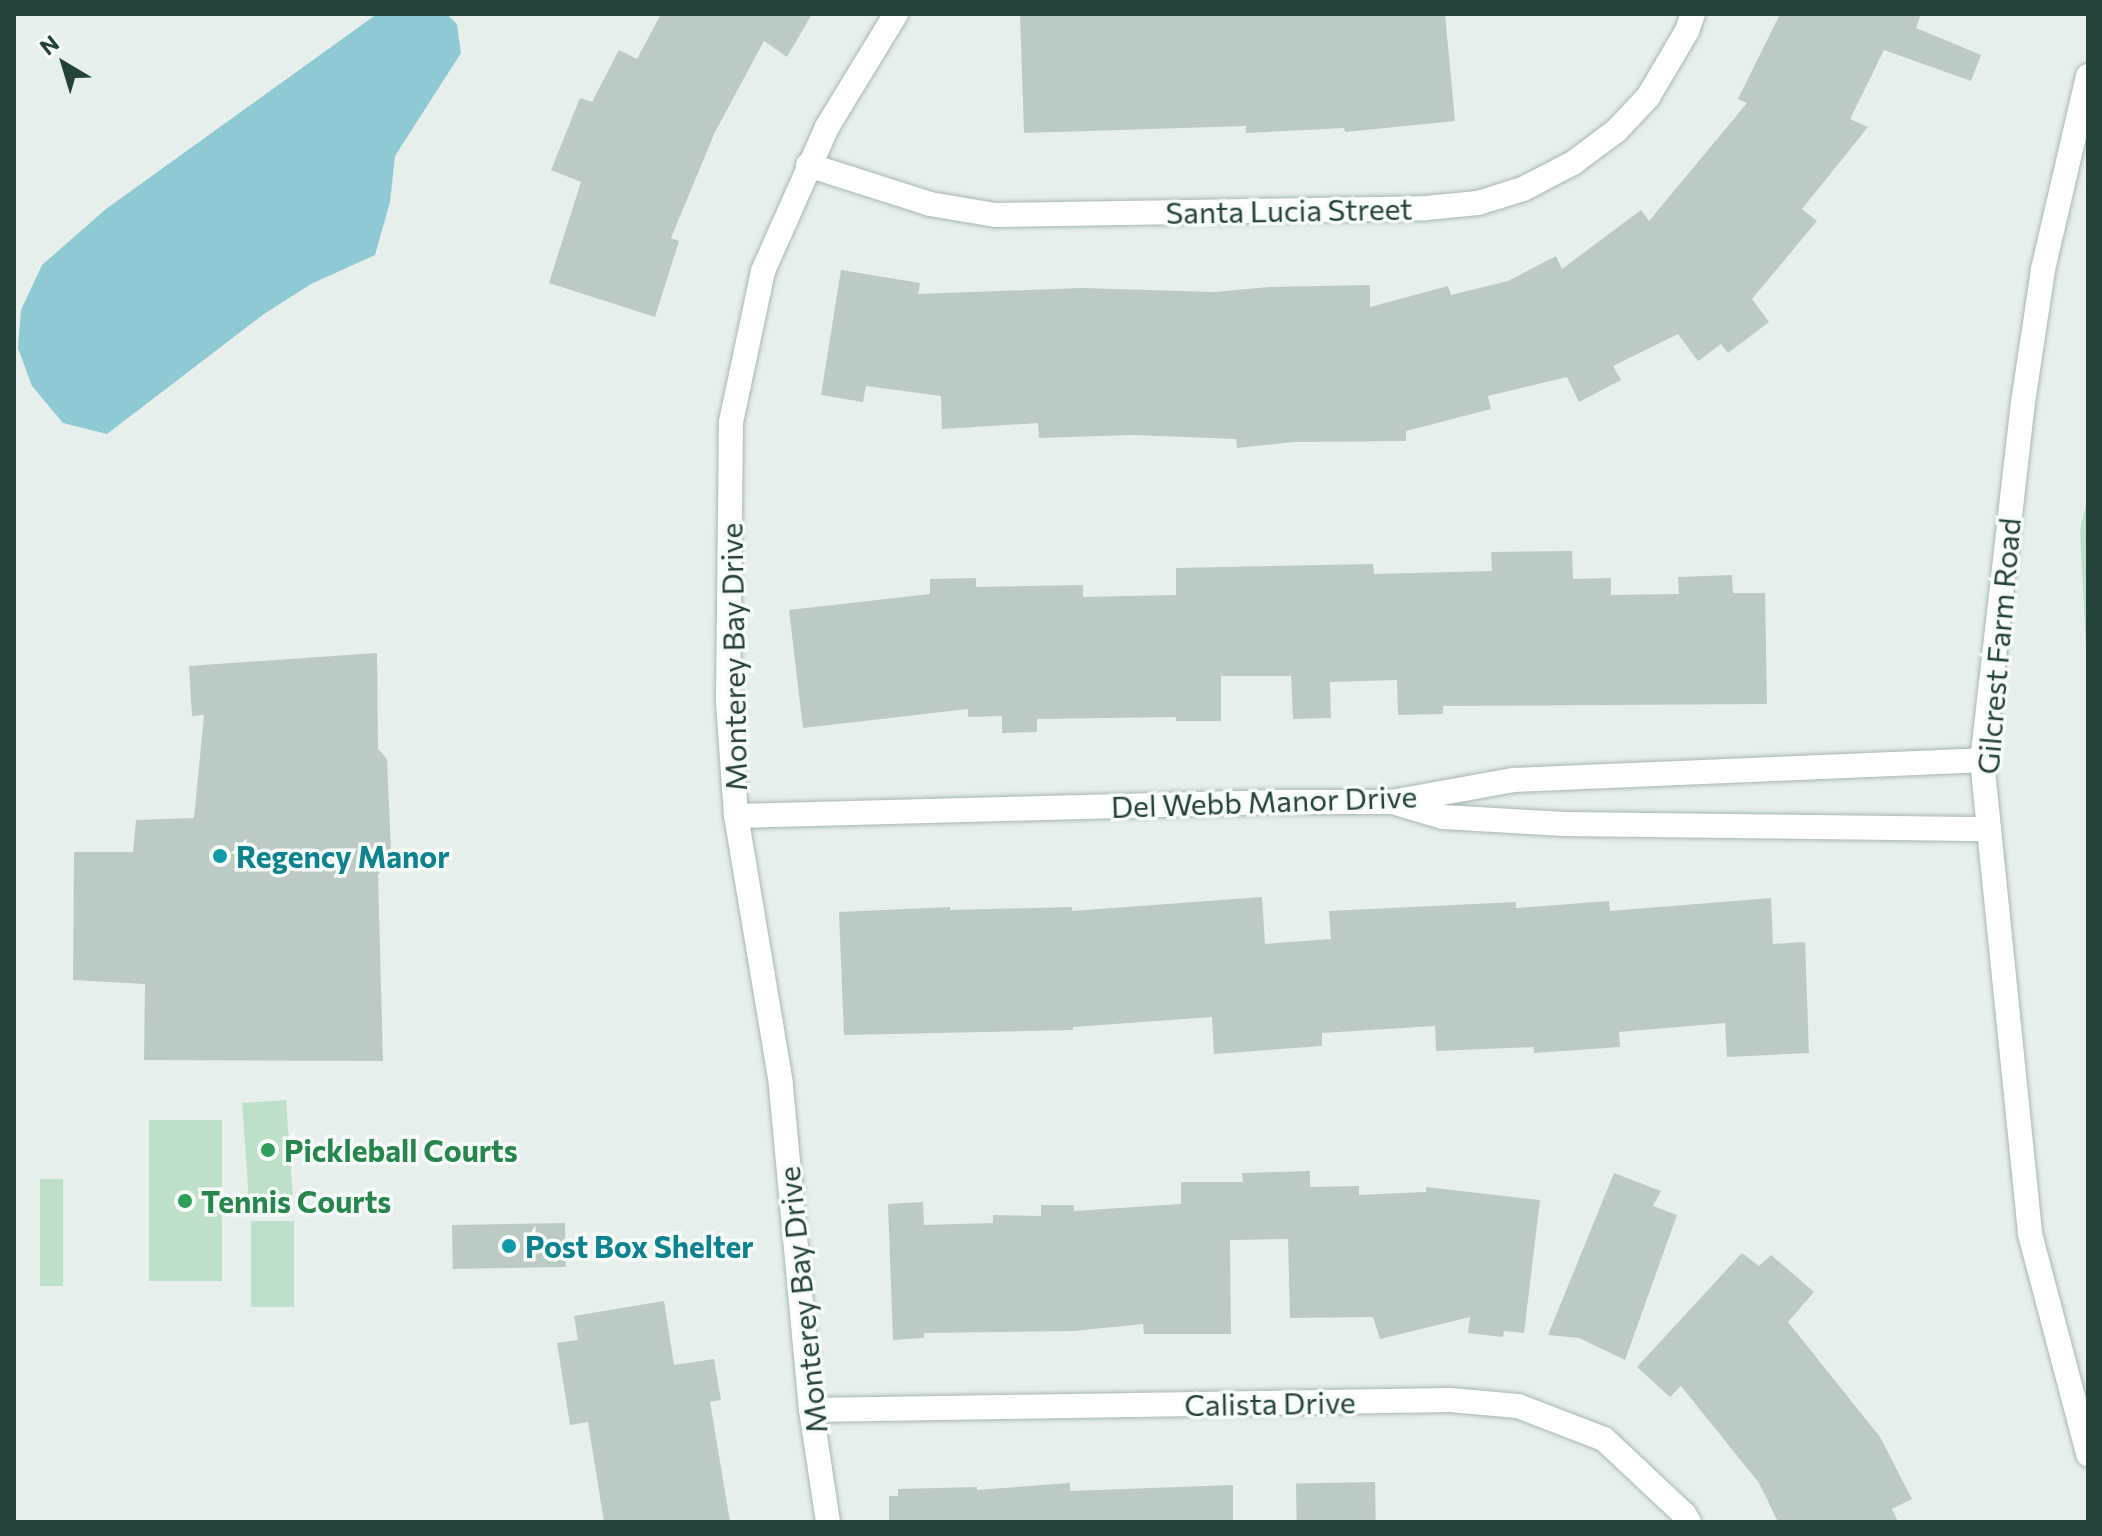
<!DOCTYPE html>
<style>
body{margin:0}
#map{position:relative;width:2102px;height:1536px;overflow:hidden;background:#e6efeb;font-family:Commissioner,sans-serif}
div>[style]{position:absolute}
.green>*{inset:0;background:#bfe0c8;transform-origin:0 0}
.water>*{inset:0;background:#8ec9d4}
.building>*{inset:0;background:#bbcac4;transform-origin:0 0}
.roads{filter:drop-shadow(0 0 2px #a8b8b2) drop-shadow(0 0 2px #a8b8b2)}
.street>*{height:24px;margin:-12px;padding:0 12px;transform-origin:12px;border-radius:12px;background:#fff}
.secondary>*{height:24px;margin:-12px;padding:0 12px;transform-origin:12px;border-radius:12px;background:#fff}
.dots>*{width:22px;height:22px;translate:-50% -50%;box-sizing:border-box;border:4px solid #f7fbf9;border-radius:50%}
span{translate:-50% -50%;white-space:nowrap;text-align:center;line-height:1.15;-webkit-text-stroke:7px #f7fbf9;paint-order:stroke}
.street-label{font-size:30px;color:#24423a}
.culture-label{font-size:30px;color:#0d838f;font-weight:700}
.left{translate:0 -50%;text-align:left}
.leisure-label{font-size:30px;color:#27864d;font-weight:700}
.frame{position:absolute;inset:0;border:16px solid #24423a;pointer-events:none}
.north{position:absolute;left:24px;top:24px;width:80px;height:80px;-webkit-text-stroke:6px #f7fbf9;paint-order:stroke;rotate:322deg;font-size:22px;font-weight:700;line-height:32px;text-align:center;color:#24423a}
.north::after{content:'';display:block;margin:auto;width:28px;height:36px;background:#24423a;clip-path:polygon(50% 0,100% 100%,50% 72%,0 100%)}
</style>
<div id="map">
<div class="green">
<i style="clip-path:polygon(2088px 495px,2088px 686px,2080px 530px)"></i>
<i style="left:286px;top:1100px;width:96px;height:44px;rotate:86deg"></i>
<i style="left:222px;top:1120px;width:161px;height:73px;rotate:90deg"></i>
<i style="left:40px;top:1179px;width:23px;height:107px"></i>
<i style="left:251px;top:1221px;width:43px;height:86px"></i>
</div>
<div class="water">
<i style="clip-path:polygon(377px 14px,447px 14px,457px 24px,461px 53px,395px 156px,390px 202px,375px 255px,311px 284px,264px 314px,107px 434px,63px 423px,32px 386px,18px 348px,21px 310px,42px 265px,106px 209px)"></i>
</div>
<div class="building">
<i style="clip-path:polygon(661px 14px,812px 14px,787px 57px,764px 41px,715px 132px,671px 238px,679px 241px,655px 317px,549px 283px,581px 182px,551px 170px,580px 98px,592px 102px,619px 50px,637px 59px)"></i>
<i style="clip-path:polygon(1020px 14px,1445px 14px,1455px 121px,1345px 132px,1344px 128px,1246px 133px,1246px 126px,1024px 133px)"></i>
<i style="clip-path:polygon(1780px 14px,1921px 14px,1916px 28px,1981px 55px,1971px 81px,1884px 50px,1850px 119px,1868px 127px,1802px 209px,1817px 221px,1752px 299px,1769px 322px,1728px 353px,1721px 344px,1698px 361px,1678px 334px,1613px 366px,1621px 380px,1579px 402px,1567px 377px,1488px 396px,1491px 409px,1406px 431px,1406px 441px,1294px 442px,1237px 448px,1236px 439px,1133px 435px,1039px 438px,1038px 423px,942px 429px,941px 396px,866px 386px,863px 402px,821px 395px,841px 270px,920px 283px,918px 294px,1081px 288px,1215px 292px,1269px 287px,1370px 285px,1370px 307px,1448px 286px,1451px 295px,1508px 281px,1556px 256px,1562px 269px,1641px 210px,1649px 221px,1747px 103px,1738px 99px)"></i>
<i style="clip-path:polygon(1572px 551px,1573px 579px,1611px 578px,1611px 595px,1679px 594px,1678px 577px,1732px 575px,1733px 593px,1765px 593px,1767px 704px,1443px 706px,1443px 714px,1398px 715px,1397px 680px,1330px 682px,1331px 718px,1293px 719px,1291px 676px,1221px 676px,1221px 721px,1176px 721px,1176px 717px,1037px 719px,1037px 732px,1002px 733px,1002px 716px,968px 717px,968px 709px,803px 728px,789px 610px,930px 594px,930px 579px,976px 578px,976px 587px,1083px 585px,1083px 597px,1176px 595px,1176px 568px,1373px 564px,1374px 574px,1492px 571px,1491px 552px)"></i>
<i style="clip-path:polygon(377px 653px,378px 749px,387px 759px,391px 853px,378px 875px,383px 1061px,144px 1060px,145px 984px,73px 980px,74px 852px,133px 852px,136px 820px,194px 818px,204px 715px,192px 716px,189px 666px)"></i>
<i style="clip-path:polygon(1262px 897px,1265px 944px,1331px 939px,1329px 911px,1516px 902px,1516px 908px,1609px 901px,1610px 911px,1771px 898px,1773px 944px,1805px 942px,1809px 1053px,1727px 1057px,1725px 1023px,1619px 1032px,1620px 1047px,1534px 1053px,1534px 1047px,1436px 1051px,1435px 1026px,1322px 1033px,1322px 1046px,1214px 1054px,1212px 1017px,1073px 1027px,1073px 1030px,844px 1035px,839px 912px,950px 907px,950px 910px,1072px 907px,1072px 911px)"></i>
<i style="clip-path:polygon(1310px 1171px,1310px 1187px,1359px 1186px,1359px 1195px,1426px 1192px,1426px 1187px,1540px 1200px,1524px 1333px,1504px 1331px,1503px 1337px,1468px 1333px,1470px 1317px,1380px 1339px,1373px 1317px,1290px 1318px,1288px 1239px,1230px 1240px,1231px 1334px,1144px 1334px,1143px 1324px,1074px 1331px,924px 1333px,924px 1338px,893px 1340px,888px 1204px,923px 1202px,924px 1225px,993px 1223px,993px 1215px,1041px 1216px,1041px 1205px,1074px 1205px,1074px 1211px,1181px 1204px,1181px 1182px,1243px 1182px,1242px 1173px)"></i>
<i style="clip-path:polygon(1614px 1173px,1661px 1191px,1653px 1206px,1677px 1215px,1625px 1360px,1579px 1338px,1548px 1335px)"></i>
<i style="left:565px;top:1223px;width:44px;height:113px;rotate:89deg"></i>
<i style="clip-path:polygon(1742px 1253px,1759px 1266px,1771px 1255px,1814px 1292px,1788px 1322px,1880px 1437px,1912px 1499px,1892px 1509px,1898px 1522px,1778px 1522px,1759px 1483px,1681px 1386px,1670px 1397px,1637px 1367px)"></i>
<i style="clip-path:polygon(664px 1301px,674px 1365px,714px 1359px,721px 1400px,710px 1402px,730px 1522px,604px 1522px,588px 1422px,570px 1425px,557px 1343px,578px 1340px,574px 1316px)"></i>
<i style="left:1375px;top:1482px;width:40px;height:79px;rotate:89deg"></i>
<i style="clip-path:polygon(1070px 1483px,1070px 1491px,1233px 1485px,1233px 1522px,889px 1522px,889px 1496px,898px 1496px,898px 1489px,977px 1487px,977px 1490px)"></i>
</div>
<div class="roads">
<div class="street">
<i style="left:808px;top:165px;width:128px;rotate:17.7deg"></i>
<i style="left:930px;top:204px;width:66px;rotate:9.6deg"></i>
<i style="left:995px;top:215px;width:431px;rotate:-0.9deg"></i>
<i style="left:1426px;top:208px;width:52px;rotate:-5.5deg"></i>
<i style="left:1478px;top:203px;width:47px;rotate:-17.3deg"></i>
<i style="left:1523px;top:189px;width:56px;rotate:-27.5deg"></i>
<i style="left:1573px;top:163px;width:54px;rotate:-36.7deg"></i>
<i style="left:1616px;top:131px;width:47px;rotate:-46.7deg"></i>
<i style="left:1648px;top:97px;width:77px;rotate:-59.4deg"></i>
<i style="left:1687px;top:31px;width:18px;rotate:-71deg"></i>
<i style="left:1399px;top:804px;width:46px;rotate:16.5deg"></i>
<i style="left:1443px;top:817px;width:121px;rotate:3.3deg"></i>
<i style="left:1564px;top:824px;width:425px;rotate:0.7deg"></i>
<i style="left:736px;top:816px;width:541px;rotate:-1.48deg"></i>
<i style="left:1277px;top:802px;width:115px"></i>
<i style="left:1392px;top:802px;width:123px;rotate:-10.3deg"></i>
<i style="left:1513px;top:780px;width:469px;rotate:-2.4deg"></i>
<i style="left:811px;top:1410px;width:639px;rotate:-0.9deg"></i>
<i style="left:1450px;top:1400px;width:68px;rotate:5deg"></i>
<i style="left:1518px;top:1406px;width:92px;rotate:21deg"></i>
<i style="left:1604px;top:1439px;width:110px;rotate:43.2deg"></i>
<i style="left:1684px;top:1514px;width:9px;rotate:58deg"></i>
<i style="left:828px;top:1522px;width:113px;rotate:-98.6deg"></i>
<i style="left:811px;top:1410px;width:327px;rotate:-95.3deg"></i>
<i style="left:781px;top:1084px;width:272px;rotate:-99.5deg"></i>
<i style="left:736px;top:816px;width:115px;rotate:-94deg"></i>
<i style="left:728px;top:701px;width:279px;rotate:-89.4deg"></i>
<i style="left:731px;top:422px;width:154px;rotate:-78deg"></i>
<i style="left:763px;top:271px;width:158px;rotate:-66deg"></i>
<i style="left:827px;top:127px;width:132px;rotate:-58.6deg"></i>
</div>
<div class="secondary">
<i style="left:2088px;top:76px;width:199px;rotate:103.1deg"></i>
<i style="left:2043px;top:270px;width:134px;rotate:98.6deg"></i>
<i style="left:2023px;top:402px;width:360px;rotate:96.5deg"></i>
<i style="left:1982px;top:760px;width:476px;rotate:84.2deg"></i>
<i style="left:2030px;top:1234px;width:228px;rotate:75.2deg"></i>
</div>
</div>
<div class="dots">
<i style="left:220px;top:856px;background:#0f9aa8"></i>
<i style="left:268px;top:1150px;background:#2e9e5b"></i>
<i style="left:185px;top:1201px;background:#2e9e5b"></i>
<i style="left:509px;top:1246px;background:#0f9aa8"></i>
</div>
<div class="street-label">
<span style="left:1289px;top:210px;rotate:-1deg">Santa Lucia Street</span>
<span style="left:1998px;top:646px;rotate:-85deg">Gilcrest Farm Road</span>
<span style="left:733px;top:657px;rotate:-91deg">Monterey Bay Drive</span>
<span style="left:1264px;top:801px;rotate:-2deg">Del Webb Manor Drive</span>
<span style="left:802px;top:1300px;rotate:-96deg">Monterey Bay Drive</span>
<span style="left:1270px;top:1403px;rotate:-1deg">Calista Drive</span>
</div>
<div class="culture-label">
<span class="left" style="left:236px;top:856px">Regency Manor</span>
<span class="left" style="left:525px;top:1246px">Post Box Shelter</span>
</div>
<div class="leisure-label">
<span class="left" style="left:284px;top:1150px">Pickleball Courts</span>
<span class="left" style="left:201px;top:1201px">Tennis Courts</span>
</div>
<div class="frame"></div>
<div class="north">N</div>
</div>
